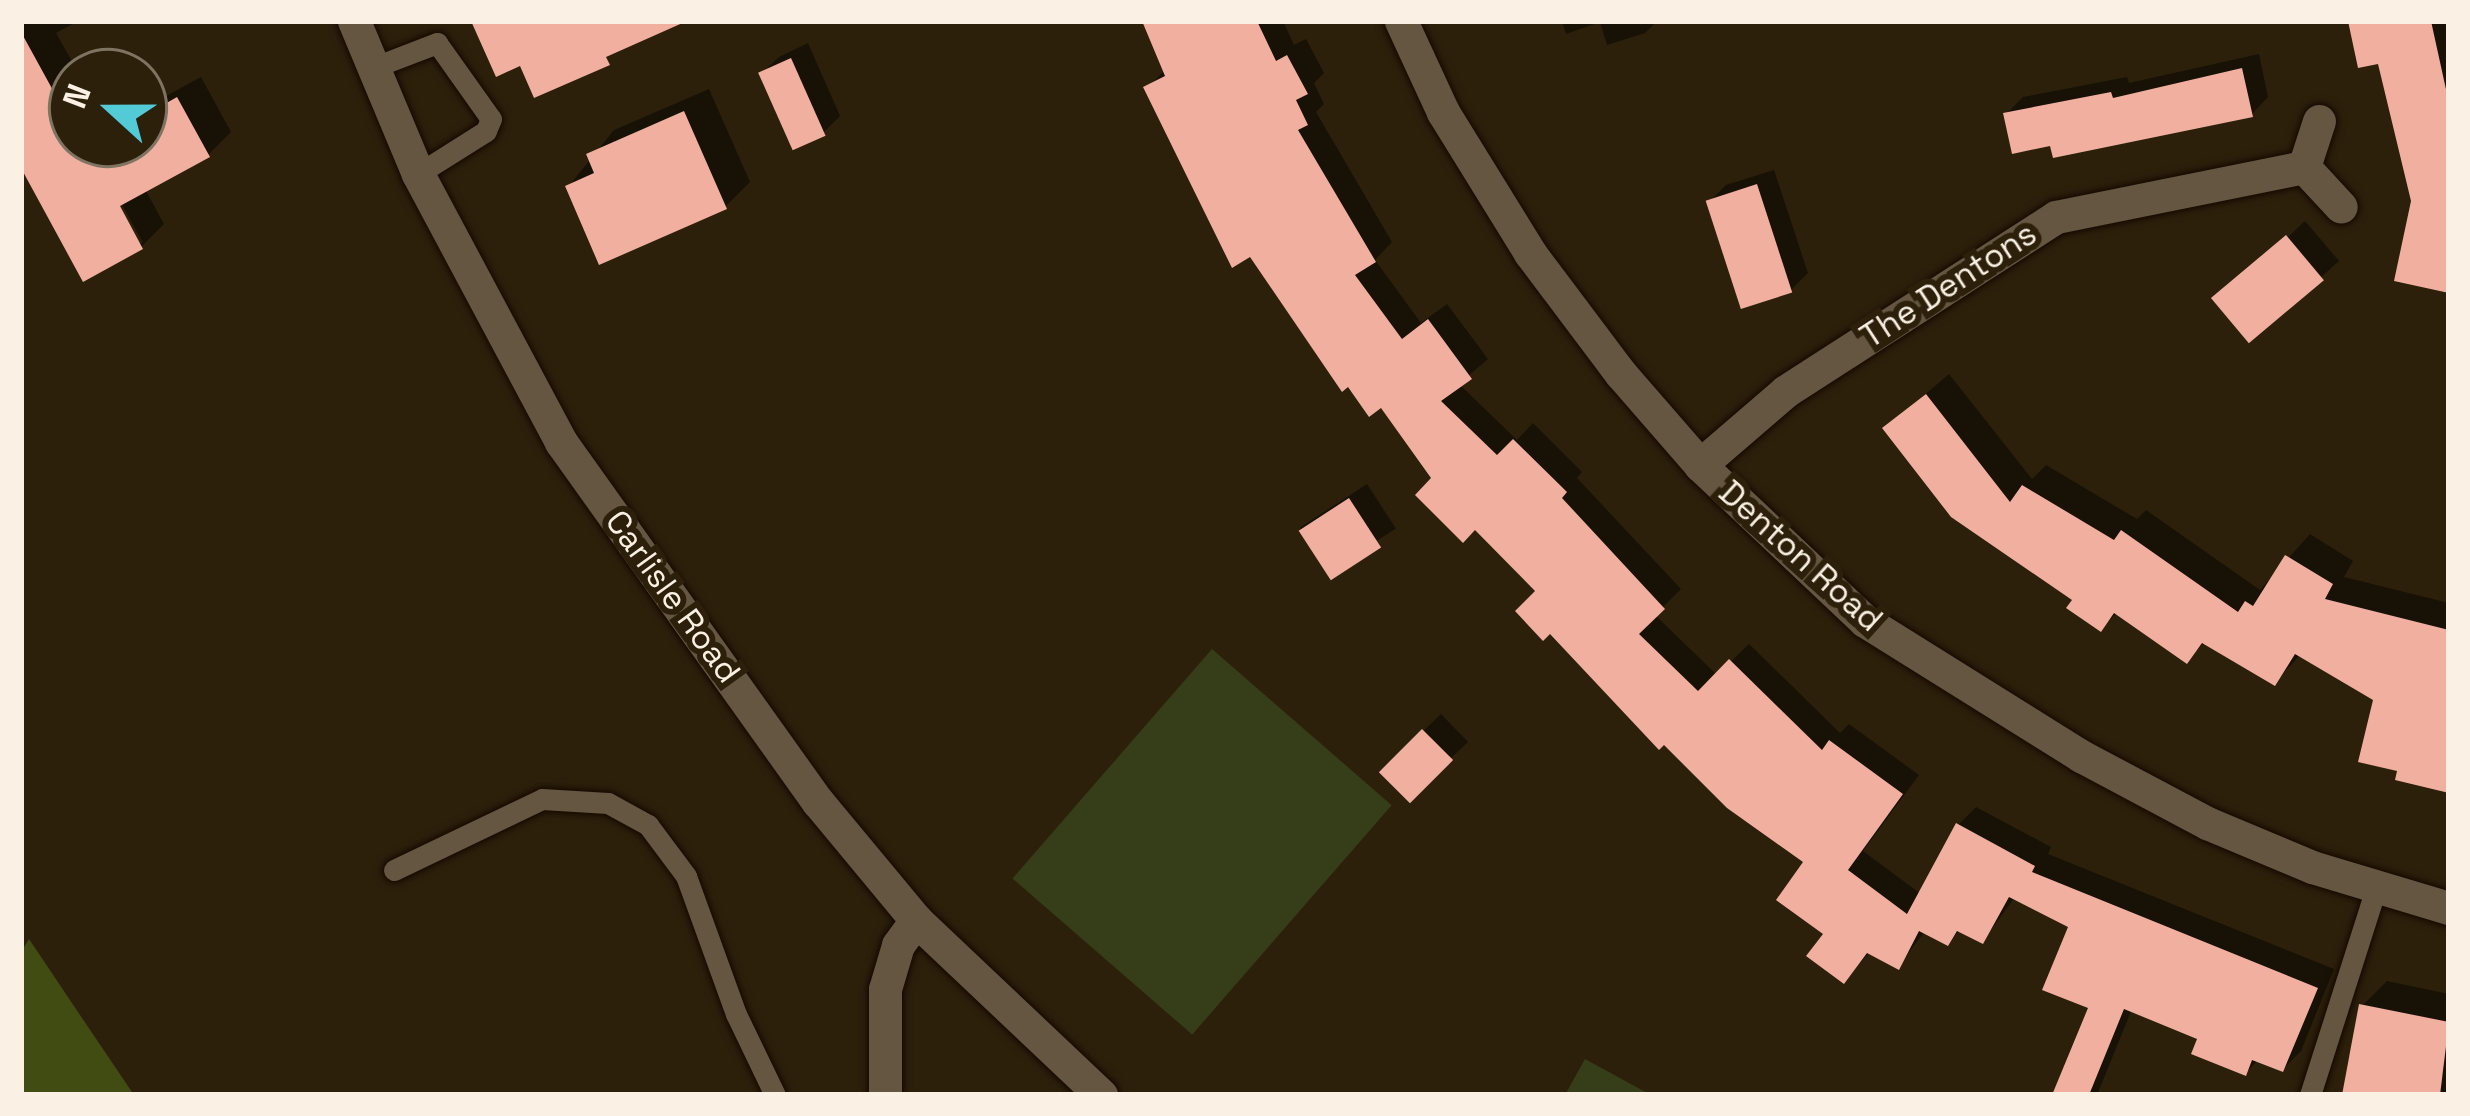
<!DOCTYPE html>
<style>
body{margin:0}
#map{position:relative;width:2470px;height:1116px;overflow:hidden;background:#2d200b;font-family:"Space Grotesk",sans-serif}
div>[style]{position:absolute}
.green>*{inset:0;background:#353e19;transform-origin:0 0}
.forest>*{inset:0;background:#414c12}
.shadow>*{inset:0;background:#0007;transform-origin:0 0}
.building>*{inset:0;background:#f1afa0;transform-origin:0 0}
.roads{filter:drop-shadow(0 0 3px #150900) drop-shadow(0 0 3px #150900)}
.service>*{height:21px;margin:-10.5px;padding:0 10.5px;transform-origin:10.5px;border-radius:10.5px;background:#645640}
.minor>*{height:33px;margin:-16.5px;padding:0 16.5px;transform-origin:16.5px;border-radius:16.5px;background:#645640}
span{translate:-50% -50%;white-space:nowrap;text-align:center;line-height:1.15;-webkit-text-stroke:12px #2d200b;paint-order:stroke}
.street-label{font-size:33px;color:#faf1e4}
.frame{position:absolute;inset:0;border:24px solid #faf1e4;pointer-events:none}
.north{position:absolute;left:48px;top:48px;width:120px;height:120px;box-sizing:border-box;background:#2d200b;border:3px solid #7f7462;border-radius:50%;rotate:291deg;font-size:33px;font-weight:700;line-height:48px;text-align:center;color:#faf1e4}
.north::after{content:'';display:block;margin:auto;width:42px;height:54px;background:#52cbd7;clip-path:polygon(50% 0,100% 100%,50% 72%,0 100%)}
</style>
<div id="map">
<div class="green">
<i style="left:1212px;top:649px;width:238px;height:304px;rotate:41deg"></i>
<i style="clip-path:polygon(1585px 1059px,1651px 1095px,1565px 1095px)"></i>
</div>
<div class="forest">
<i style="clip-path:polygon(29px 939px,80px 1015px,134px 1095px,21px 1095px,21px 952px)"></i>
</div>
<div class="shadow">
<i style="clip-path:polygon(evenodd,21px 21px,78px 21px,56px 33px,78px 72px,72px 72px,72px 144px,144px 144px,144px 108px,201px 77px,231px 132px,208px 155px,145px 189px,164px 224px,141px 247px,84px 278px,21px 162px,21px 21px,115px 192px,143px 243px,136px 243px,110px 195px,115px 192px)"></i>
<i style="clip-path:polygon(1146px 21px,1283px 21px,1294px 45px,1306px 39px,1324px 73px,1314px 83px,1324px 104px,1316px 112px,1392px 242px,1375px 260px,1421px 323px,1447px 304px,1488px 359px,1459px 384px,1517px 440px,1533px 423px,1582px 472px,1577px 478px,1681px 589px,1655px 615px,1717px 675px,1749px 644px,1840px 733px,1849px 724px,1919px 775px,1863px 851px,1921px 894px,1958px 825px,1976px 807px,2051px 847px,2048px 854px,2334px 969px,2301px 1051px,2283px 1069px,2259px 1059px,2246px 1073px,2201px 1037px,2132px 1009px,2097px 1095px,2055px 1095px,2092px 1007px,2071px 926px,2015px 897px,1983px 941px,1961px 929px,1948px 943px,1925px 931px,1898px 967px,1870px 952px,1844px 980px,1807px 861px,1435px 479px,1147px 88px,1166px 69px)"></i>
<i style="clip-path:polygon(1562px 21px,1657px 21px,1645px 33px,1607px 45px,1600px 22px,1566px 34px)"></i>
<i style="clip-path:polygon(2351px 21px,2449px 21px,2449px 290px,2414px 201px,2380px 60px)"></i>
<i style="clip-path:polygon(808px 43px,840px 116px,823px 133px,762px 73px,779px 57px)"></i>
<i style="clip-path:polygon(2259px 54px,2268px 97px,2252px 114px,2052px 143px,2006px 114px,2023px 97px,2127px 77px,2129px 83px)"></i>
<i style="clip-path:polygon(709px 89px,750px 182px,725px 207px,568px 187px,614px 130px)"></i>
<i style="clip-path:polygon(1774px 170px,1808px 273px,1791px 290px,1709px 202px,1726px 185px)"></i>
<i style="clip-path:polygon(2305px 221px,2339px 261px,2254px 338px,2235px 286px)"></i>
<i style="clip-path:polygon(1949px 374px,2032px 479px,2046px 465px,2137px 519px,2146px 510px,2260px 590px,2310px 534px,2353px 561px,2344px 577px,2449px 603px,2449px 790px,2400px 769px,2376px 698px,2301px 654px,2275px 682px,2206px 641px,2187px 660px,2118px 612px,2101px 628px,2076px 599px,1886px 428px)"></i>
<i style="left:1367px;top:484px;width:53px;height:80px;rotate:57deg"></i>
<i style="clip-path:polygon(1441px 714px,1468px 742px,1451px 758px,1382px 771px)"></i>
<i style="clip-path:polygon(2387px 981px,2449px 994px,2449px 1095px,2345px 1095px,2362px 1006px)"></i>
</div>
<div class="building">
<i style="clip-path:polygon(471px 21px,687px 21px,606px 57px,610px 65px,534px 98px,520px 66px,496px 77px)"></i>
<i style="clip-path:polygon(1142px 21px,1257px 21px,1276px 61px,1287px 55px,1308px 94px,1296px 100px,1308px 125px,1298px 130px,1376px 262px,1355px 275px,1402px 339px,1428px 319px,1472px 379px,1441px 401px,1497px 455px,1513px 439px,1567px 492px,1562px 498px,1665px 609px,1639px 634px,1698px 691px,1729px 659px,1822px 750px,1829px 740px,1903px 794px,1848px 870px,1907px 914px,1956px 823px,2035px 866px,2032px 872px,2318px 988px,2283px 1072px,2252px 1060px,2246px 1076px,2191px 1054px,2197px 1039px,2124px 1009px,2089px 1095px,2052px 1095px,2088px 1008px,2042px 990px,2068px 927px,2009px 897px,1983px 944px,1957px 931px,1948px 946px,1919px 931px,1899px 970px,1867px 953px,1844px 984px,1806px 956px,1823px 934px,1776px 900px,1803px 862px,1727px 808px,1664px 745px,1659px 750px,1550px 634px,1543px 641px,1515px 611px,1535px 591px,1475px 530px,1463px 543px,1415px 495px,1431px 478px,1381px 408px,1369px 417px,1348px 387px,1342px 392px,1250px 257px,1232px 268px,1143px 87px,1165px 76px)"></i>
<i style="clip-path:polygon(2348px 21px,2431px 21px,2449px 103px,2449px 293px,2394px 281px,2411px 201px,2378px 64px,2358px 68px)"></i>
<i style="clip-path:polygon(21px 32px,72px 125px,72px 144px,144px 144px,144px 116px,177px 97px,210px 157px,120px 206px,143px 249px,83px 282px,21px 168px)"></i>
<i style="left:791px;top:58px;width:85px;height:36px;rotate:66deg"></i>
<i style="clip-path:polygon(2242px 68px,2253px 117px,2053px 158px,2050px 146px,2012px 154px,2003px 113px,2111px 92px,2113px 98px)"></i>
<i style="clip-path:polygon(684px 111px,727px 209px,599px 265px,565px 186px,594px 173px,586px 154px)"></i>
<i style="left:1757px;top:184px;width:114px;height:54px;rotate:72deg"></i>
<i style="left:2286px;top:235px;width:59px;height:98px;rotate:50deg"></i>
<i style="clip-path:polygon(1926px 394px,2010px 502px,2022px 485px,2114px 540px,2121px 530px,2238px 612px,2245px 601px,2253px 606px,2285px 555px,2333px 584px,2325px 599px,2449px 630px,2449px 793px,2395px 780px,2397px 771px,2358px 762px,2373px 700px,2295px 654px,2275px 686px,2202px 643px,2187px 664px,2114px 613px,2101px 632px,2066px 608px,2072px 600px,1951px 517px,1882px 428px)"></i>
<i style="left:1349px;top:498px;width:59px;height:60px;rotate:57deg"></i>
<i style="left:1422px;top:729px;width:44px;height:61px;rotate:45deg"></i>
<i style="clip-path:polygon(2359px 1004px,2449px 1022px,2440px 1095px,2342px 1095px)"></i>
</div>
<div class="roads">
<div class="service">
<i style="left:372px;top:68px;width:70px;rotate:-21deg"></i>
<i style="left:437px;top:43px;width:93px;rotate:54.6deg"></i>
<i style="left:491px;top:119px;width:13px;rotate:113deg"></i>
<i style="left:486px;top:131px;width:80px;rotate:147.7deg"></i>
<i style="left:394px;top:870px;width:164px;rotate:-25.6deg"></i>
<i style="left:542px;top:799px;width:66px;rotate:3.5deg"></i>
<i style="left:608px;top:803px;width:46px;rotate:28.8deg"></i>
<i style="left:648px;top:825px;width:64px;rotate:53.3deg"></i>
<i style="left:686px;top:876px;width:147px;rotate:70.1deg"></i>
<i style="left:736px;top:1014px;width:90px;rotate:64.3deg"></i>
<i style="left:2310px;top:1095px;width:217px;rotate:-72.3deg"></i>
</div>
<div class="minor">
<i style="left:354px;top:21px;width:166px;rotate:67.3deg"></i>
<i style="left:418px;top:174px;width:304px;rotate:61.9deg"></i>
<i style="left:561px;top:442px;width:442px;rotate:54.5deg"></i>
<i style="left:818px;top:802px;width:153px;rotate:50.3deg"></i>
<i style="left:916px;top:920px;width:255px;rotate:43.4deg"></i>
<i style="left:1401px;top:21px;width:100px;rotate:65.2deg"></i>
<i style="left:1443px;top:112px;width:166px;rotate:58.3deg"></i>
<i style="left:1530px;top:253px;width:151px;rotate:53.1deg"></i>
<i style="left:1621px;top:374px;width:121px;rotate:49deg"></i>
<i style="left:1700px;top:465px;width:227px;rotate:43.4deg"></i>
<i style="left:1865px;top:621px;width:255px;rotate:32deg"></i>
<i style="left:2081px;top:756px;width:143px;rotate:28deg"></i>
<i style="left:2207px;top:823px;width:114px;rotate:22.7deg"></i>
<i style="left:2312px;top:867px;width:143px;rotate:16.7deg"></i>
<i style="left:2319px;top:121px;width:48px;rotate:108.1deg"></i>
<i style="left:2304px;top:167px;width:54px;rotate:47.2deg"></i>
<i style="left:1700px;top:465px;width:113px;rotate:-40.7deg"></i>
<i style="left:1786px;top:391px;width:321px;rotate:-32.8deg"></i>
<i style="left:2056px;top:217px;width:253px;rotate:-11.4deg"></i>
<i style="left:885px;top:1095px;width:106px;rotate:-90deg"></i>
<i style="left:885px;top:989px;width:46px;rotate:-73.5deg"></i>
<i style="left:898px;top:945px;width:31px;rotate:-54deg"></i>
</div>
</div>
<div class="street-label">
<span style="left:1949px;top:286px;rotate:-33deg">The Dentons</span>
<span style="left:1800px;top:557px;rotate:42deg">Denton Road</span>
<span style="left:672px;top:597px;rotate:54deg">Carlisle Road</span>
</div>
<div class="frame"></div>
<div class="north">N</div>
</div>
